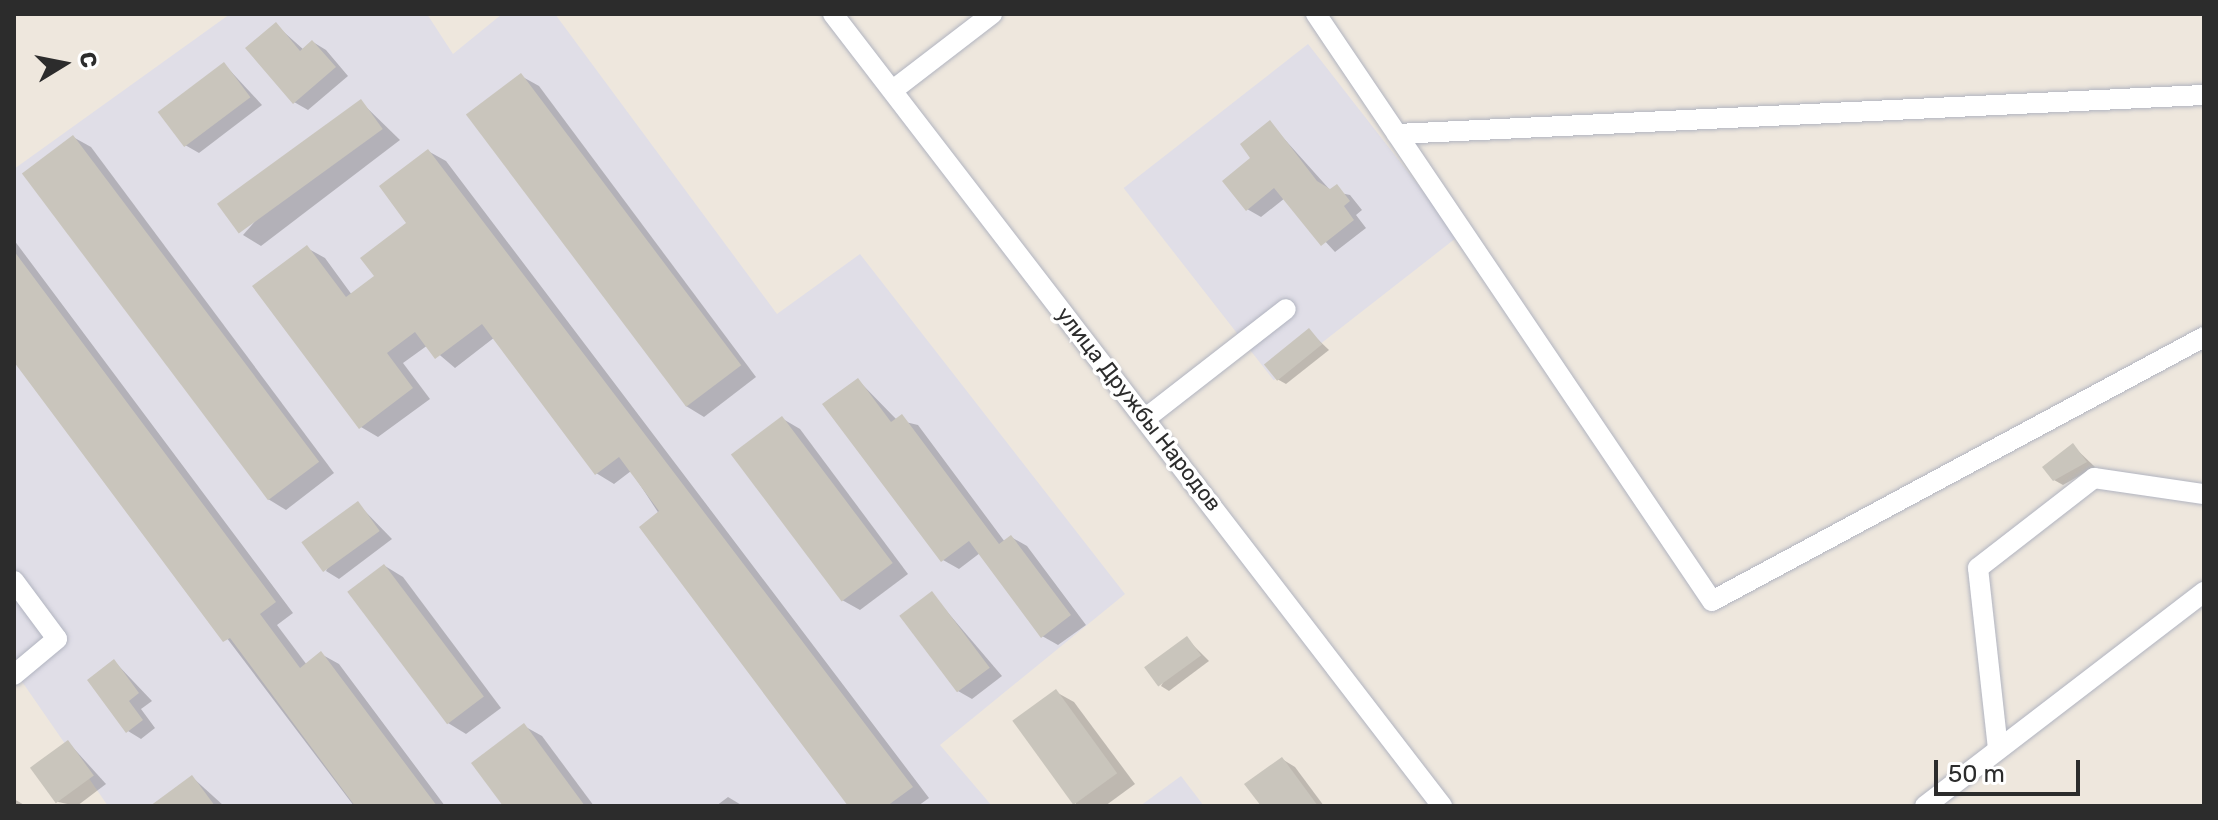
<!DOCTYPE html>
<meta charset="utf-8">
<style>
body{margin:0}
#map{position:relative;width:2218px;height:820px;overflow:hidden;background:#eee7dd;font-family:Rubik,sans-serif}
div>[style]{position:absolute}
.industrial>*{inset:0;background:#e0dee7;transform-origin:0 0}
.shadow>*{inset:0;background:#0003}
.building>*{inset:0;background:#c9c5bc;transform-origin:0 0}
.roads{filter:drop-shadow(0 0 2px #b1b4c0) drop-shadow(0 0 2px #b1b4c0)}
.minor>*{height:20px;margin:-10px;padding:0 10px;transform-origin:10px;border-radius:10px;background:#fff}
span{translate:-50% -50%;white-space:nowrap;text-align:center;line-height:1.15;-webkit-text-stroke:7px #fff;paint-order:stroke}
.street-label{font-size:22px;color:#2c2c2c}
.frame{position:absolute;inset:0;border:16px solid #2c2c2c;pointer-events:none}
.north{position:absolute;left:24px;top:24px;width:80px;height:80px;-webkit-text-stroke:6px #fff;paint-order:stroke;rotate:80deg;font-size:22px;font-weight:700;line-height:32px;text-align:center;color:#2c2c2c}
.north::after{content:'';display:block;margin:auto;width:28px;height:36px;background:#2c2c2c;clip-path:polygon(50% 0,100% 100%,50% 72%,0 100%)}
.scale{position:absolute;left:1934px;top:760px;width:146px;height:36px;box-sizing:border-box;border:4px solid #2c2c2c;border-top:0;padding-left:10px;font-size:24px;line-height:28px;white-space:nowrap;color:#2c2c2c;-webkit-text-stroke:6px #fff;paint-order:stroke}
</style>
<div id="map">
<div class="industrial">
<i style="clip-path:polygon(230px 14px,427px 14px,453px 54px,502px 14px,555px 14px,777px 314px,860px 254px,1125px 594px,940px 745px,992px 806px,108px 806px,14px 670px,14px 169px)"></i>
<i style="left:1308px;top:44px;width:244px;height:234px;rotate:52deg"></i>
<i style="clip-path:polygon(1181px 776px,1204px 806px,1140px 806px)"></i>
</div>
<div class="shadow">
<i style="clip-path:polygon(276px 25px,304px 50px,313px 42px,326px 50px,348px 76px,308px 110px,294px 102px)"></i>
<i style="clip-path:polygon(224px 64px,262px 105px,199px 153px,185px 145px)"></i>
<i style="clip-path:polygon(521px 76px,539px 86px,756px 377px,704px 417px,686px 406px)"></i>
<i style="clip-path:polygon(361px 102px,400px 140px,261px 246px,243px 235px)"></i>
<i style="clip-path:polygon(1270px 123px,1331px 191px,1350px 195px,1362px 210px,1356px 215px,1366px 228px,1335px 252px,1285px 198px,1261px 217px,1247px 209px,1253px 158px)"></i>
<i style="clip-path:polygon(73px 137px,91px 147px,334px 473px,286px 510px,268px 499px)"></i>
<i style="clip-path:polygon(428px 151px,446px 161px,929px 798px,918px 806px,850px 806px,631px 471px,614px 484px,596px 473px,495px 337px,455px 368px,428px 345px,403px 363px,430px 399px,378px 437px,361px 427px,307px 248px,325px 258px,352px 295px,376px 277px,409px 223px)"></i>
<i style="clip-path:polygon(14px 240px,293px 613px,277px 625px,307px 665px,321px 654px,339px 664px,445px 806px,354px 806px,14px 357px)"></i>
<i style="clip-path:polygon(1309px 331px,1329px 350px,1286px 384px,1277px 379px)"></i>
<i style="clip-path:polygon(858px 380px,897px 420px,918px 425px,1005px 542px,1011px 537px,1027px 546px,1086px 625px,1058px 645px,1042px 636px,980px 553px,959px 569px,943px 560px)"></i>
<i style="clip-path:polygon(783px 419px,800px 429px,908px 574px,860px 610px,842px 600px)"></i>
<i style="clip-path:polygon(2073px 446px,2095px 467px,2063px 485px,2054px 480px)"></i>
<i style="clip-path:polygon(358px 504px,392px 539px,339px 579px,326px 571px)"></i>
<i style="clip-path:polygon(385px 566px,403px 577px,501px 708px,466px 734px,448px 723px)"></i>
<i style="clip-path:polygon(932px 594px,1002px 676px,972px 699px,958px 691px)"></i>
<i style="clip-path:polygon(1187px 639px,1209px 661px,1169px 691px,1161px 686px)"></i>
<i style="clip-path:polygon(114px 661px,152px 701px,141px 709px,155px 728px,141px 739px,128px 731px)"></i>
<i style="clip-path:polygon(1056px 692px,1074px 702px,1135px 784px,1105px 806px,1076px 804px)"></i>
<i style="clip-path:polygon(524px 726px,542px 736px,594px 806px,505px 806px)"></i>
<i style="clip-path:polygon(68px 742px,106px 784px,77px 806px,58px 802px)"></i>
<i style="clip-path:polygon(1282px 759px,1295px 767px,1324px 806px,1263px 806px)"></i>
<i style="clip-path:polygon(192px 777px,224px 806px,153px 806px)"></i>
<i style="clip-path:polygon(728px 797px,743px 806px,716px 806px)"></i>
<i style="clip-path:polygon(14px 799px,26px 806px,14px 806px)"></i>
</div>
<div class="building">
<i style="clip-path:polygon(276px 22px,300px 51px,312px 40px,336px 67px,293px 104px,245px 48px)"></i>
<i style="left:224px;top:62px;width:44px;height:83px;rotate:53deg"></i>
<i style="left:521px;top:73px;width:366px;height:69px;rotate:53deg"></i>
<i style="left:361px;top:99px;width:37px;height:178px;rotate:54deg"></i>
<i style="clip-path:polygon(1270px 120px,1317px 181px,1330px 189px,1337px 184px,1350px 201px,1344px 206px,1354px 220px,1321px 246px,1274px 188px,1246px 211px,1222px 181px,1250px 158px,1240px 144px)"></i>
<i style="left:73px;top:135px;width:409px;height:64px;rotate:53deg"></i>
<i style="clip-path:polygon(428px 149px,913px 787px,887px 806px,848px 806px,639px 527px,659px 511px,619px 457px,595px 475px,482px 324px,435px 359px,415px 332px,387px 353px,413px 388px,359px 429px,252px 286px,307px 245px,346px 297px,374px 276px,360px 258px,406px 223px,379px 186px)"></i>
<i style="clip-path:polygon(14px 251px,276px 602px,260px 614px,300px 668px,321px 651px,437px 806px,355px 806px,230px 638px,223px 642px,14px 362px)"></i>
<i style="left:1309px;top:328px;width:21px;height:58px;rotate:51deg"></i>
<i style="clip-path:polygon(858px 378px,891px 422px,902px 414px,999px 544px,1011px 535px,1071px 615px,1041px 638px,969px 541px,941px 562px,822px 404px)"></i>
<i style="left:782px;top:416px;width:184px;height:64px;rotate:53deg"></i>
<i style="clip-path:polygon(2073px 443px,2087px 462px,2053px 481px,2042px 467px)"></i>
<i style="left:358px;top:501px;width:37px;height:70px;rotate:54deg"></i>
<i style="left:384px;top:564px;width:166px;height:46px;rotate:53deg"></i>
<i style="left:932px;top:591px;width:96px;height:41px;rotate:53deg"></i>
<i style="left:1187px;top:636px;width:24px;height:53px;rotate:54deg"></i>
<i style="clip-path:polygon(114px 659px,139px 693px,129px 701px,143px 720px,126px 733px,87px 680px)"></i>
<i style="left:1056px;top:689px;width:104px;height:54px;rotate:54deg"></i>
<i style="clip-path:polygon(524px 723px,585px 806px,503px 806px,471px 763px)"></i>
<i style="left:68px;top:740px;width:44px;height:47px;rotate:54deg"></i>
<i style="clip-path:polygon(1282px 757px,1318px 806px,1261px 806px,1244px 784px)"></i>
<i style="clip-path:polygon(192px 775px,215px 806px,150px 806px)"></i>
</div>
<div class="roads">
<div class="minor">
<i style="left:833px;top:14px;width:999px;rotate:52.44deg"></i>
<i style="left:1316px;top:14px;width:708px;rotate:56deg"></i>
<i style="left:1712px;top:601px;width:558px;rotate:-28.22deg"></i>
<i style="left:893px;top:90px;width:125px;rotate:-37.5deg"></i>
<i style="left:1397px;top:134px;width:808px;rotate:-2.77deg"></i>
<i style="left:1146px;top:418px;width:177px;rotate:-37.9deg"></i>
<i style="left:14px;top:581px;width:72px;rotate:53.4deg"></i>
<i style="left:57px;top:639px;width:56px;rotate:140.1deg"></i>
<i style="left:1998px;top:749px;width:182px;rotate:-96.3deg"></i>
<i style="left:1978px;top:568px;width:147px;rotate:-37.8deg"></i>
<i style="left:2094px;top:478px;width:111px;rotate:8.3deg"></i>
<i style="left:1925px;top:806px;width:352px;rotate:-37.5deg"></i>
</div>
</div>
<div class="street-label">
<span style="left:1139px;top:409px;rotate:52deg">улица Дружбы Народов</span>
</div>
<div class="frame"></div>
<div class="north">С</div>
<div class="scale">50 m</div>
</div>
